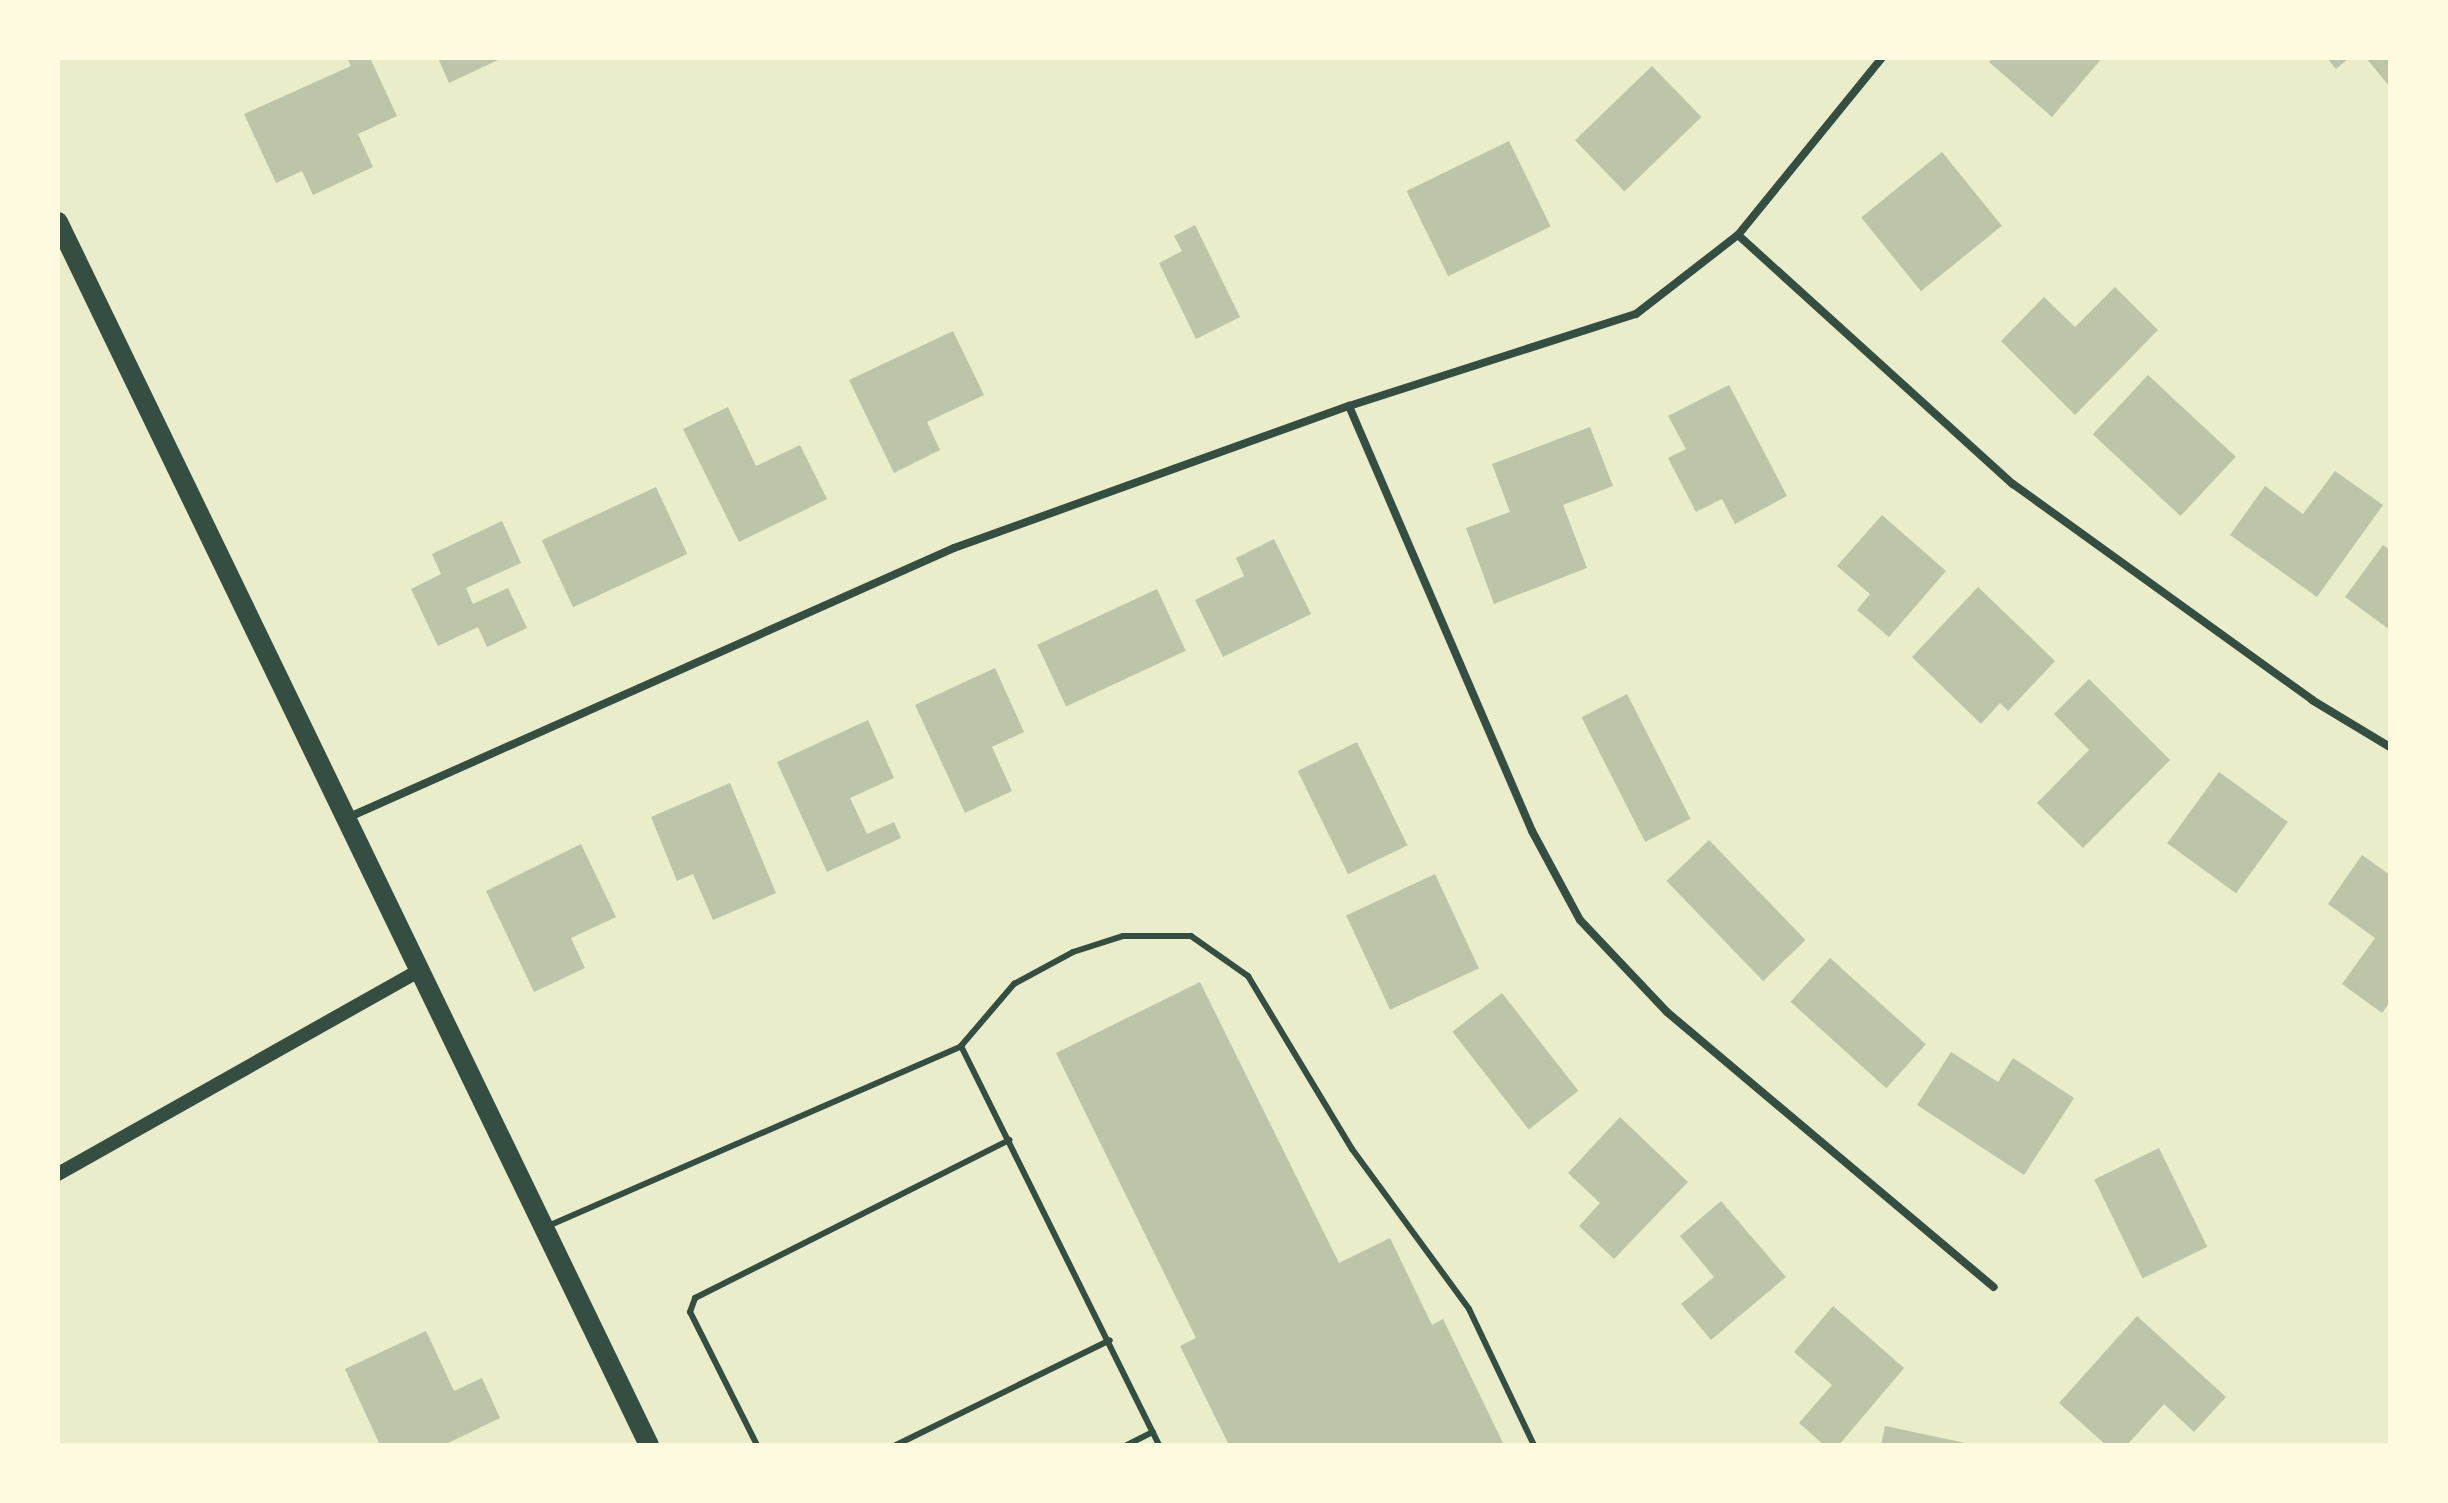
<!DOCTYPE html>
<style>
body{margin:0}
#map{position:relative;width:2448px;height:1503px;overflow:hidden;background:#e9edc9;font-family:Spectral,serif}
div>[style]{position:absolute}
.building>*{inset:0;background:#bcc5a7;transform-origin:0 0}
.service>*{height:6px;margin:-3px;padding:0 3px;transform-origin:3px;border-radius:3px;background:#344e41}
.minor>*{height:8px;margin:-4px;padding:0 4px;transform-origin:4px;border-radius:4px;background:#344e41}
.tertiary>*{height:14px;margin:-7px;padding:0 7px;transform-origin:7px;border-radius:7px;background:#344e41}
.primary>*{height:20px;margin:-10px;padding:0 10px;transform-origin:10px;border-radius:10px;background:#344e41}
span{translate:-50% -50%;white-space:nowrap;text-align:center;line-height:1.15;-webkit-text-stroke:6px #fefae0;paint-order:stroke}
.frame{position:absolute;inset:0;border:60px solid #fefae0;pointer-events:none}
</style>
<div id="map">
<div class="building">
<i style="clip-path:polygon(347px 58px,370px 58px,397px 116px,358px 134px,373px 167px,313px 195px,302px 171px,276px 183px,244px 114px,351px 66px)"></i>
<i style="clip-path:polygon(438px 58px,502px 58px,449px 83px)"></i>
<i style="clip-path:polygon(1993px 58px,2102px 58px,2052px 117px,1989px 62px)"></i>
<i style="clip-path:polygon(2327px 58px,2349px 58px,2336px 69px)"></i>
<i style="clip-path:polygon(2366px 58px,2390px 58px,2390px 87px)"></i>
<i style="left:1652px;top:66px;width:71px;height:107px;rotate:46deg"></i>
<i style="left:1509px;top:141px;width:95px;height:114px;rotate:64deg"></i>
<i style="left:1942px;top:152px;width:95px;height:104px;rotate:51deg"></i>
<i style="clip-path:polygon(1195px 225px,1240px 317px,1196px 339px,1159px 263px,1182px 251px,1174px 236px)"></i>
<i style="clip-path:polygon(2115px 287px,2158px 330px,2075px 415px,2001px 341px,2044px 297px,2075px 327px)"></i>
<i style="clip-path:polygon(953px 331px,984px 395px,927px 422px,940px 450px,894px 473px,849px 380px)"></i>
<i style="left:2148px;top:375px;width:120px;height:81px;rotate:43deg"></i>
<i style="clip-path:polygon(1729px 385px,1787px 496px,1735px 524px,1722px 499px,1696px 512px,1668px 458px,1686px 449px,1668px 416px)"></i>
<i style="clip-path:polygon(728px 407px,756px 466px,800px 445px,827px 499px,739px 542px,683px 429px)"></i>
<i style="clip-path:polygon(1590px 427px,1613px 486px,1563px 505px,1587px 568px,1494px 604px,1466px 528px,1510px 512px,1492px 464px)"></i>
<i style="clip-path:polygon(2335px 471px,2383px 505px,2317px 597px,2230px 535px,2265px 486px,2303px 514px)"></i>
<i style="left:656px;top:487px;width:74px;height:126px;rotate:65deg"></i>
<i style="clip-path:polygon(1882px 515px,1946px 571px,1889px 637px,1857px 610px,1870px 594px,1837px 566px)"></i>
<i style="clip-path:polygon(502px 521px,521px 563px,466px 588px,473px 604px,508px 588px,527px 628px,487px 647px,478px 627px,438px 646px,411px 589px,441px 574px,432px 554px)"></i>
<i style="clip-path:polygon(1274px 539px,1311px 614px,1223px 657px,1195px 600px,1244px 576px,1236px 558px)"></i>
<i style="clip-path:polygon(2383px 545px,2390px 550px,2390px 630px,2345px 597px)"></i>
<i style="clip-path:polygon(1978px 587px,2055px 661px,2008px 711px,2000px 703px,1981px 724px,1912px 657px)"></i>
<i style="left:1157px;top:589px;width:68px;height:132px;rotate:65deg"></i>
<i style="clip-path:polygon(995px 668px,1024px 732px,992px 747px,1012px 791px,965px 813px,915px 705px)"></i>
<i style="clip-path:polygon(2089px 679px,2170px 760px,2083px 848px,2037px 803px,2089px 750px,2054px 714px)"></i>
<i style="left:1627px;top:694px;width:140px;height:51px;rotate:63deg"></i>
<i style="clip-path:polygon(868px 720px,894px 778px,850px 798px,867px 834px,894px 822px,901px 838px,827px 872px,777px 762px)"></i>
<i style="left:1357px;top:742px;width:115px;height:66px;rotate:64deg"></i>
<i style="left:2219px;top:772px;width:85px;height:88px;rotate:36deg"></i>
<i style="clip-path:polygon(730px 783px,776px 893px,713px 920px,693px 874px,677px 881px,651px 817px)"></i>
<i style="left:1709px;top:840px;width:139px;height:59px;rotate:46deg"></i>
<i style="clip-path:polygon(581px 844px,616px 917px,571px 938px,585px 968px,534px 992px,486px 891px)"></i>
<i style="clip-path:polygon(2362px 855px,2390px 875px,2390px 1002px,2382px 1013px,2342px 984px,2375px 938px,2328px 904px)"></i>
<i style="left:1435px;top:874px;width:104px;height:98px;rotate:65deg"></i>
<i style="left:1830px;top:958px;width:129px;height:59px;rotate:42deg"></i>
<i style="clip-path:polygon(1200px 982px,1339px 1263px,1390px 1238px,1432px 1325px,1443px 1319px,1504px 1445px,1229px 1445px,1180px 1346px,1196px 1338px,1056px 1053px)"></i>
<i style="left:1502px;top:993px;width:124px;height:63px;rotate:52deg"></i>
<i style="clip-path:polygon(1951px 1052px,1998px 1082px,2013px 1058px,2074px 1098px,2024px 1175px,1917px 1105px)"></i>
<i style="clip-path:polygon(1620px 1117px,1688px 1182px,1614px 1259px,1579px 1226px,1600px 1203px,1568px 1173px)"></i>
<i style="left:2159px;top:1148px;width:110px;height:72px;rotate:64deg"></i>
<i style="clip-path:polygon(1721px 1201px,1786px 1277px,1711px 1340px,1681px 1304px,1714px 1277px,1680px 1236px)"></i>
<i style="clip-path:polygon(1833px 1306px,1904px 1368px,1839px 1445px,1824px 1445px,1799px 1423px,1832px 1385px,1794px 1352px)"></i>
<i style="clip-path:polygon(2137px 1316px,2226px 1397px,2194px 1432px,2164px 1404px,2127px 1445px,2106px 1445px,2059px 1403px)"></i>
<i style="clip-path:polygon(426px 1331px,454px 1391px,482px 1378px,500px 1418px,444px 1445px,380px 1445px,345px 1369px)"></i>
<i style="clip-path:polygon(1885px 1426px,1970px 1444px,1970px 1445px,1881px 1445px)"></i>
</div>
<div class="service">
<i style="left:961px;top:1046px;width:82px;rotate:-49.5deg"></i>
<i style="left:1014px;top:984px;width:67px;rotate:-28.5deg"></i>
<i style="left:1073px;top:952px;width:52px;rotate:-17.7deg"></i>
<i style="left:1123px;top:936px;width:68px"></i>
<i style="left:1191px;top:936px;width:70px;rotate:35.1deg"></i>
<i style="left:1248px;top:976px;width:202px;rotate:59deg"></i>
<i style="left:1352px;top:1149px;width:198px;rotate:53.8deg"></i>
<i style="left:1469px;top:1309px;width:151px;rotate:64.5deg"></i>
<i style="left:548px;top:1226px;width:451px;rotate:-23.5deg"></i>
<i style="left:961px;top:1046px;width:445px;rotate:63.6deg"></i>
<i style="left:757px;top:1445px;width:149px;rotate:-116.7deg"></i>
<i style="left:690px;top:1312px;width:15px;rotate:-70deg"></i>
<i style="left:695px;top:1298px;width:352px;rotate:-26.7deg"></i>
<i style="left:896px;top:1445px;width:238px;rotate:-26.1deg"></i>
<i style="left:1127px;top:1445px;width:29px;rotate:-27deg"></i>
</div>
<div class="minor">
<i style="left:1738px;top:235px;width:371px;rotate:42.2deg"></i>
<i style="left:2013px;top:484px;width:369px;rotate:35.8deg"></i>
<i style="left:2312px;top:700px;width:91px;rotate:31.1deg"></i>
<i style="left:1349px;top:406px;width:463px;rotate:66.7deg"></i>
<i style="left:1532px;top:831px;width:101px;rotate:61.7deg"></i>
<i style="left:1580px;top:920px;width:127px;rotate:46.6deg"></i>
<i style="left:1667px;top:1012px;width:427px;rotate:40.1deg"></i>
<i style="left:347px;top:818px;width:664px;rotate:-23.98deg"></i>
<i style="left:954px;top:548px;width:420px;rotate:-19.8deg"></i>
<i style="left:1349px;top:406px;width:301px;rotate:-17.8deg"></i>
<i style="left:1636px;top:314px;width:129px;rotate:-37.8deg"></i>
<i style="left:1738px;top:235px;width:228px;rotate:-50.9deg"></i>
</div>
<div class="tertiary">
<i style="left:58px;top:1174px;width:416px;rotate:-29.4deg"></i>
</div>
<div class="primary">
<i style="left:58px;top:222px;width:1358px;rotate:64.21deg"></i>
</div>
<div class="frame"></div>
</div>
